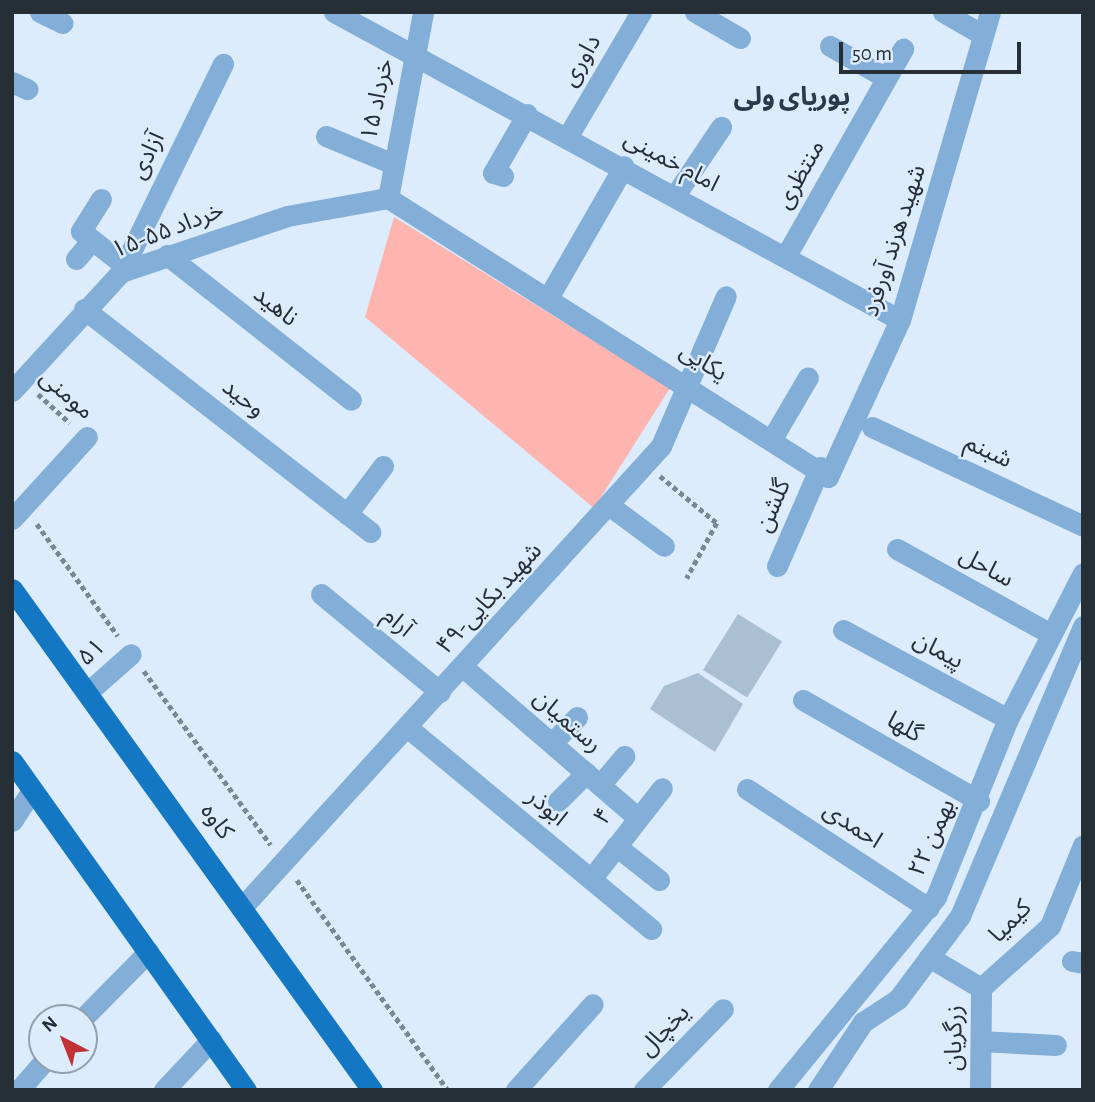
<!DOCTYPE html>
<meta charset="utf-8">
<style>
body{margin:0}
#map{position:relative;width:1095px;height:1102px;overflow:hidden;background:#dcecfd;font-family:"Alegreya Sans","Noto Sans Arabic",sans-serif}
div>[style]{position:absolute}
.green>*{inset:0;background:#feb4af}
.building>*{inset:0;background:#abbfd3;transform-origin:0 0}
.path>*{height:4.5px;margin-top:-2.25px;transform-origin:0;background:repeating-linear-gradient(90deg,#7c8794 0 5px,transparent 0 8.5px)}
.minor>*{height:21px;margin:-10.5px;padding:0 10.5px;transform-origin:10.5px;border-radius:10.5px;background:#83aed8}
.tertiary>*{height:21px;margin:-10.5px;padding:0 10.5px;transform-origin:10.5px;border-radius:10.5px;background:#83aed8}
.primary>*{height:21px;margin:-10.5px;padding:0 10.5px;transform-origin:10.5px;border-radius:10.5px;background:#1477c4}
span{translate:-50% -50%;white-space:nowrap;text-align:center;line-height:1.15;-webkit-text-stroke:5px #dcecfd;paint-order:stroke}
.street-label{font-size:24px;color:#262e36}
.neighbourhood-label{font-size:26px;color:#2a3a4b;font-weight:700}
.frame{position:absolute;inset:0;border:14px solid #262e36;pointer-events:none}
.north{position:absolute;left:28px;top:1004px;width:70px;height:70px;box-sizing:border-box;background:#dcecfd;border:2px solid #93a0ad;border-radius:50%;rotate:318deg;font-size:19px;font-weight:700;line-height:28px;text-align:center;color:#262e36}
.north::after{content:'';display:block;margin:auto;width:24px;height:32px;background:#c13237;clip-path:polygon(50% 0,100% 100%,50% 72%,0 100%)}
.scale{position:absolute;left:839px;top:42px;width:182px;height:32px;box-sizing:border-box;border:4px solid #262e36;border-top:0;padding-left:9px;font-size:21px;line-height:24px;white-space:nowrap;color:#262e36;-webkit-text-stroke:5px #dcecfd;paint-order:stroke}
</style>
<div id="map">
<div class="green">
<i style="clip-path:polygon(394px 217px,670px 388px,594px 508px,365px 317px)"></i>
</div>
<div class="building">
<i style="left:738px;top:614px;width:52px;height:66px;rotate:32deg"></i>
<i style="clip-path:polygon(698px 673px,743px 704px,715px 752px,650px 709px,664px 686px)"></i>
</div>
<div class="path">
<i style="left:38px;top:394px;width:43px;rotate:42.2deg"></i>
<i style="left:660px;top:476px;width:74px;rotate:39.5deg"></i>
<i style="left:717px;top:523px;width:63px;rotate:118.6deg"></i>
<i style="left:37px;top:524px;width:138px;rotate:54.1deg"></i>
<i style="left:144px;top:671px;width:215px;rotate:53.9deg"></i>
<i style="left:297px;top:880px;width:259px;rotate:54.3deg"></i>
</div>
<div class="minor">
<i style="left:40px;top:12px;width:25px;rotate:26deg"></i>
<i style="left:334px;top:12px;width:644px;rotate:28.55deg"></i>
<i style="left:695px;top:12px;width:52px;rotate:30deg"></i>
<i style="left:943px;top:12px;width:46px;rotate:29.9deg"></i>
<i style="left:830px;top:46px;width:64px;rotate:29.7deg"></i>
<i style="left:12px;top:82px;width:17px;rotate:25deg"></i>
<i style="left:326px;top:136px;width:70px;rotate:22.6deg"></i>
<i style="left:568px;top:136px;width:144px;rotate:-59.5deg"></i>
<i style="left:503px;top:176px;width:10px;rotate:-163deg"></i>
<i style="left:493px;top:173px;width:68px;rotate:-60deg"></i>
<i style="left:676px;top:194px;width:81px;rotate:-56.1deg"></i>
<i style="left:388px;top:198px;width:521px;rotate:32.38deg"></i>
<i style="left:828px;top:477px;width:173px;rotate:-65.4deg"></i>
<i style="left:900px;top:320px;width:321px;rotate:-73.7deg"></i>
<i style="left:101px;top:199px;width:38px;rotate:122deg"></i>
<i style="left:81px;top:231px;width:55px;rotate:38.3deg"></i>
<i style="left:787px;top:254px;width:236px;rotate:-60.5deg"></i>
<i style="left:167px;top:255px;width:234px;rotate:38.2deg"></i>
<i style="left:76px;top:259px;width:23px;rotate:-50deg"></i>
<i style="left:121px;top:272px;width:232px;rotate:-63.9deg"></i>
<i style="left:548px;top:298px;width:152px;rotate:-60.1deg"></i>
<i style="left:84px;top:309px;width:363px;rotate:37.9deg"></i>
<i style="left:872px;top:427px;width:233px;rotate:25.1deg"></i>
<i style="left:773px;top:437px;width:69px;rotate:-59.7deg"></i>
<i style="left:610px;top:506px;width:67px;rotate:36.5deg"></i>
<i style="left:347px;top:514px;width:60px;rotate:-53.1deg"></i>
<i style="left:12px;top:519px;width:111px;rotate:-47.6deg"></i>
<i style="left:897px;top:549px;width:174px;rotate:28.9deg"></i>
<i style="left:777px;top:566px;width:108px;rotate:-66.5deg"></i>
<i style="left:321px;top:594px;width:154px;rotate:39.5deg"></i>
<i style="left:843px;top:630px;width:187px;rotate:28.3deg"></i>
<i style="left:463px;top:667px;width:230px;rotate:40.8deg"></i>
<i style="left:88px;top:692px;width:57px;rotate:-41.5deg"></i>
<i style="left:803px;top:700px;width:203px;rotate:29.8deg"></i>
<i style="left:407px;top:727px;width:317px;rotate:39.6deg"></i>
<i style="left:552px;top:743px;width:36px;rotate:-46deg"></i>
<i style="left:600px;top:785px;width:38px;rotate:-50deg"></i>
<i style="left:747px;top:789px;width:217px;rotate:33.3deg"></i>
<i style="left:558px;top:801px;width:40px;rotate:-45deg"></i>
<i style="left:12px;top:821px;width:37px;rotate:-57deg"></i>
<i style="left:616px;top:846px;width:55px;rotate:38.3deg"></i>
<i style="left:591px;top:879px;width:115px;rotate:-52deg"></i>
<i style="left:244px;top:905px;width:620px;rotate:-47.74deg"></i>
<i style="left:661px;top:446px;width:163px;rotate:-66.6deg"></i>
<i style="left:929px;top:957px;width:61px;rotate:30.8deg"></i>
<i style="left:1072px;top:961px;width:11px;rotate:10deg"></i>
<i style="left:981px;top:988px;width:93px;rotate:-41.9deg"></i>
<i style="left:1050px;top:926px;width:87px;rotate:-67.8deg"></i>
<i style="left:981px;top:1041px;width:75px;rotate:3.1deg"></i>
<i style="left:164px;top:1090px;width:69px;rotate:-46.8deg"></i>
<i style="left:516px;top:1090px;width:115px;rotate:-48.2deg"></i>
<i style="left:644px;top:1090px;width:113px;rotate:-45.7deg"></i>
<i style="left:980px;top:1090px;width:102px;rotate:-89.4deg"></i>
</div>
<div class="tertiary">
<i style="left:12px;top:391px;width:161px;rotate:-47.5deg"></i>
<i style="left:121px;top:272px;width:175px;rotate:-18.6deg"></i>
<i style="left:287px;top:216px;width:103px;rotate:-10.1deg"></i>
<i style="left:388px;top:198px;width:189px;rotate:-79.3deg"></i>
<i style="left:83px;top:1018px;width:93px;rotate:-45.4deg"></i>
<i style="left:19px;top:1090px;width:40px;rotate:-49deg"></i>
<i style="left:778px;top:1090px;width:249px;rotate:-50.7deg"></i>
<i style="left:936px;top:897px;width:192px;rotate:-68deg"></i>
<i style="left:1008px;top:719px;width:164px;rotate:-62.8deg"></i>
<i style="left:818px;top:1090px;width:82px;rotate:-56.5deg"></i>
<i style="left:863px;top:1022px;width:42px;rotate:-33.3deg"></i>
<i style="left:898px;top:999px;width:104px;rotate:-53.2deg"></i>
<i style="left:960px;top:916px;width:315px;rotate:-67deg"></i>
</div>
<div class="primary">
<i style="left:12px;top:589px;width:617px;rotate:54.3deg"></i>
<i style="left:12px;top:761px;width:404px;rotate:54.6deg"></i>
</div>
<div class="street-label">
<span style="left:582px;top:61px;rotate:-60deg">داوری</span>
<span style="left:378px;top:100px;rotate:-78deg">۱۵ خرداد</span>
<span style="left:148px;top:156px;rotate:-64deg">آزادی</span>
<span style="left:671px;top:162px;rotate:28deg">امام خمینی</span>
<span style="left:801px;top:175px;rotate:-61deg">منتظری</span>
<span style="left:168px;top:231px;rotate:-21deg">۱۵-۵۵ خرداد</span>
<span style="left:895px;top:241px;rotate:-72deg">شهید هرند آورفرد</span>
<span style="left:275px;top:307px;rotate:38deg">ناهید</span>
<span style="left:703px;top:363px;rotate:32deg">یکایی</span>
<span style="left:66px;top:395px;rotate:41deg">مومنی</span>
<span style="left:243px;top:399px;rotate:38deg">وحید</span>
<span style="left:988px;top:452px;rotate:25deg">شبنم</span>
<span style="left:774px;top:506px;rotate:-67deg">گلشن</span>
<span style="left:986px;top:568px;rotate:29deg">ساحل</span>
<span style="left:490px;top:599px;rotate:-47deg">۴۹-شهید بکایی</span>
<span style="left:397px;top:623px;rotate:40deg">آرام</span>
<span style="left:938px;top:651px;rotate:28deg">پیمان</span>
<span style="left:92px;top:653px;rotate:-42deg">۵۱</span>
<span style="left:567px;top:722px;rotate:41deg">رستمیان</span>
<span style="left:904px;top:728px;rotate:30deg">گلها</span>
<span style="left:546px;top:808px;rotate:40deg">ابوذر</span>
<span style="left:604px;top:817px;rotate:-53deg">۴</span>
<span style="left:216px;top:822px;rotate:54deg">کاوه</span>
<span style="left:852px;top:826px;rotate:33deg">احمدی</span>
<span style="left:933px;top:838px;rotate:-66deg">۲۲ بهمن</span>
<span style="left:1011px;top:922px;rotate:-46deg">کیمیا</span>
<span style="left:665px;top:1031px;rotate:-46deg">یخچال</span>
<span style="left:955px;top:1038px;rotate:-89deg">زرگریان</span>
</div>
<div class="neighbourhood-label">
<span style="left:792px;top:98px">پوریای ولی</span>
</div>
<div class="frame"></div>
<div class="north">N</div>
<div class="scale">50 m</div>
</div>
